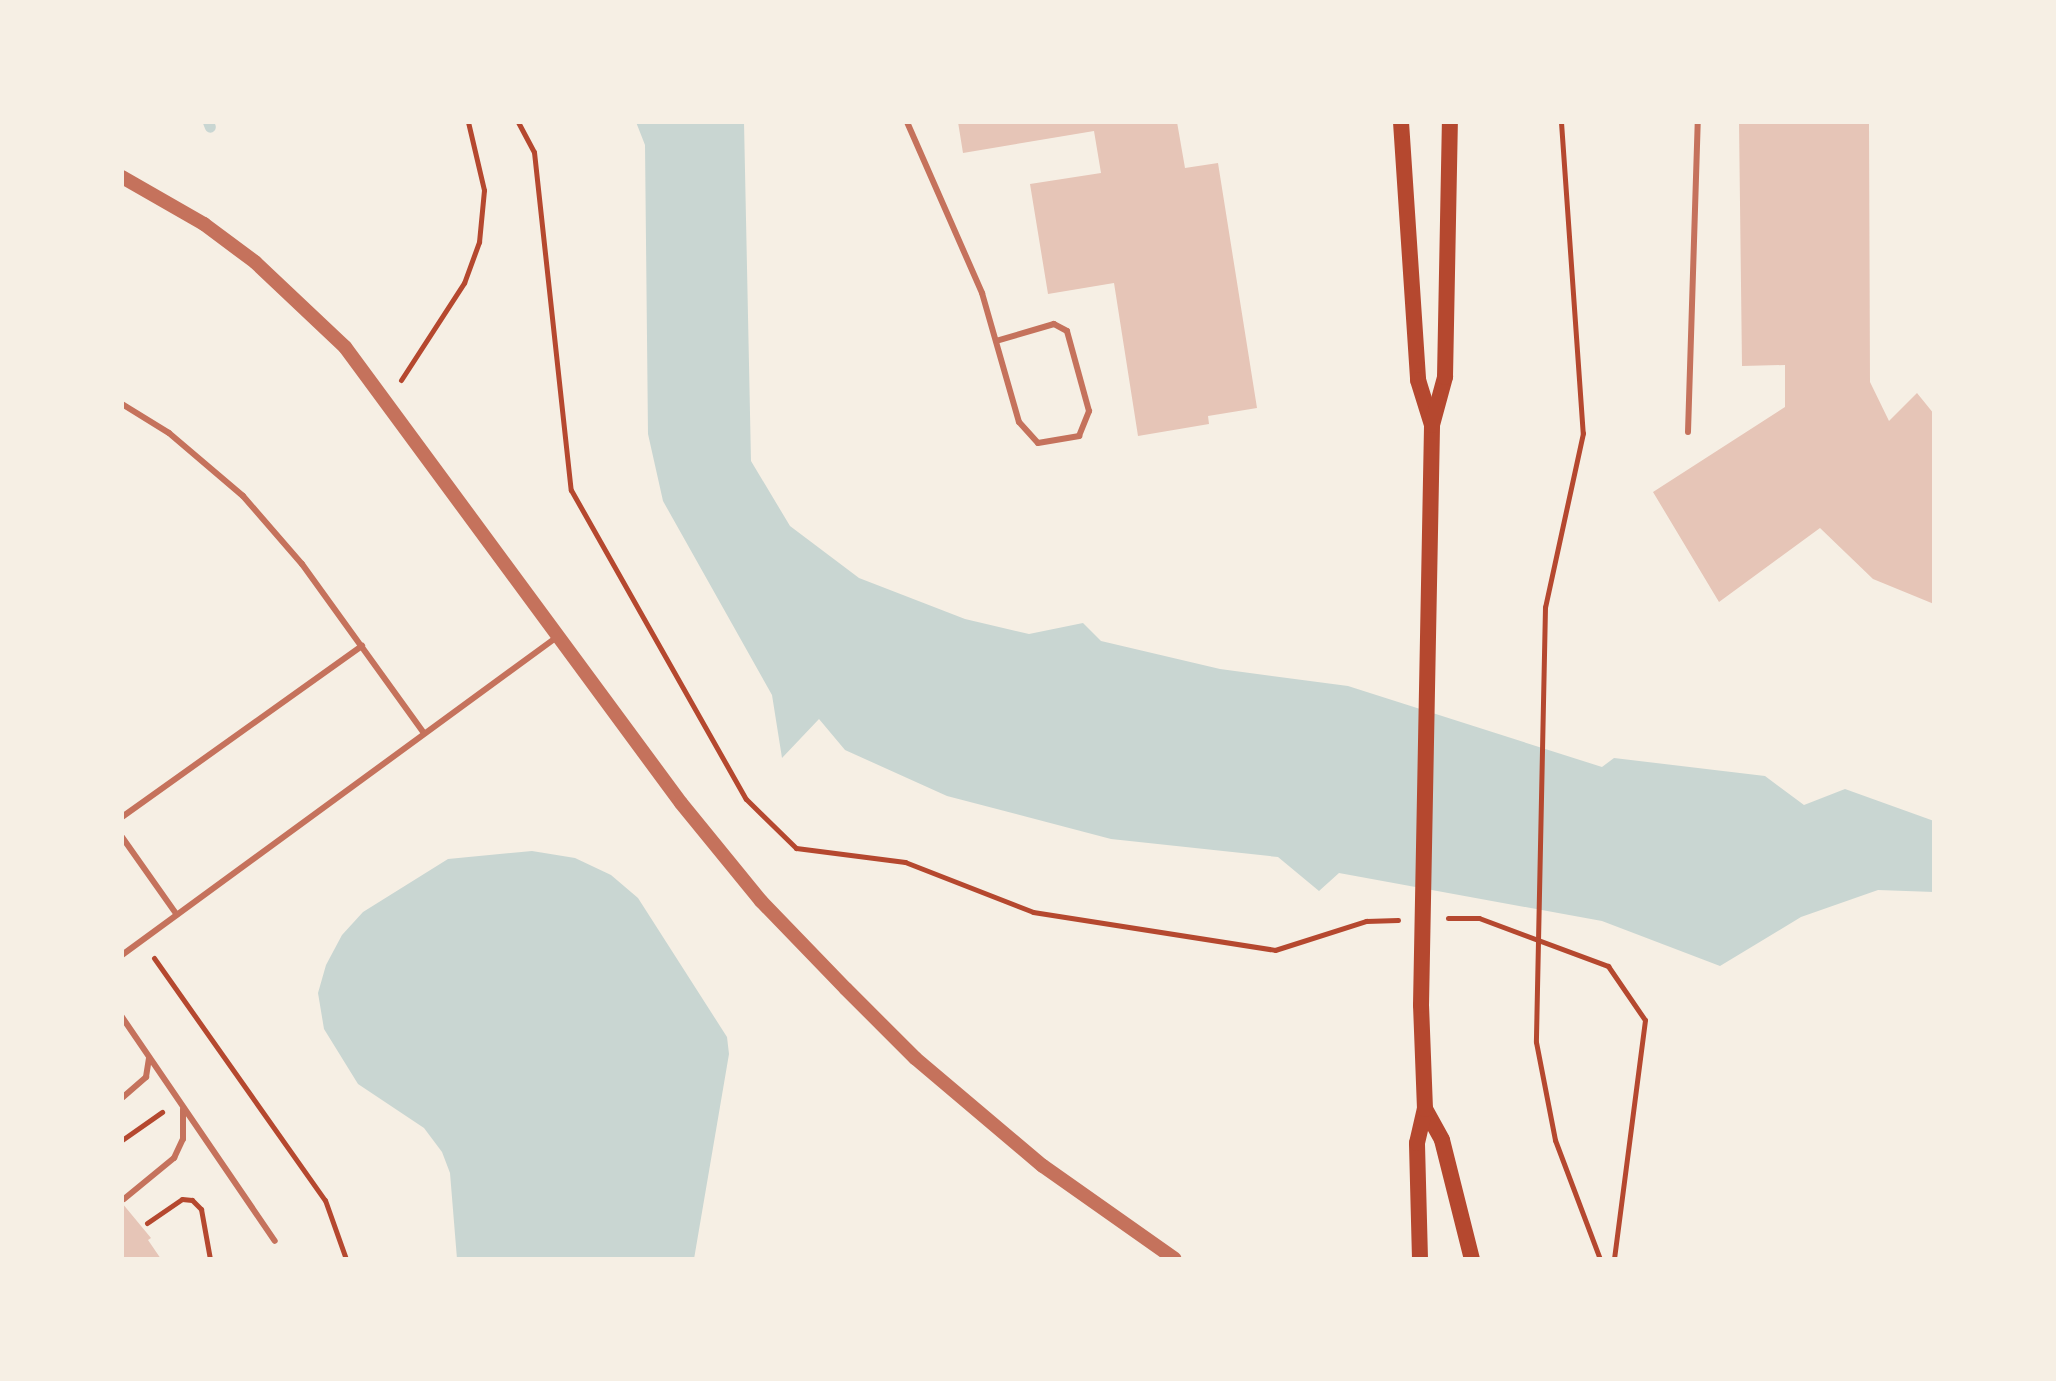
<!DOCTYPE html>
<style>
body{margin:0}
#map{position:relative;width:2056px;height:1381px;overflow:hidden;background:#f6efe4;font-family:"Fira Sans Condensed",sans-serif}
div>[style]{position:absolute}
.water>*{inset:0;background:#c9d6d2}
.stream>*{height:11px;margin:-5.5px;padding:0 5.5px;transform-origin:5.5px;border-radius:5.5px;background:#c9d6d2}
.building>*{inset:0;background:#e6c5b7}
.path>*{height:5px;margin:-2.5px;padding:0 2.5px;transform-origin:2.5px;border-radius:2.5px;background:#b5482f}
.service>*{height:6px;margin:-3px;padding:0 3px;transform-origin:3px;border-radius:3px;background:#c5725c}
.tertiary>*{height:14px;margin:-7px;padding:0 7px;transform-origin:7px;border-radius:7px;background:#c5725c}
.secondary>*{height:16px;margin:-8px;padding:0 8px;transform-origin:8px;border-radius:8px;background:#b5482f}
span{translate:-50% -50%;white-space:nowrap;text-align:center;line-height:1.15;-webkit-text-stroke:7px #f6efe4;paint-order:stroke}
.frame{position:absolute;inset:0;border:124px solid #f6efe4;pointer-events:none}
</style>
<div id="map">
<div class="water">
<i style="clip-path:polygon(636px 122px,744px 122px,751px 461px,790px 526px,859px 578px,965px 619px,1029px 634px,1083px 623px,1101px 641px,1220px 669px,1348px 686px,1602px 767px,1614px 758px,1765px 776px,1804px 805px,1845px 789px,1934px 821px,1934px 892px,1878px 890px,1801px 917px,1720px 966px,1602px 921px,1339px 873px,1319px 891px,1278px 857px,1111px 839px,947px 796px,845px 750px,819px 719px,782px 758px,772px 695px,663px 501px,648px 434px,645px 145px)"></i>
<i style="clip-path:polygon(532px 851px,575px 858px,611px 875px,638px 898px,727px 1037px,729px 1054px,694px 1259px,457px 1259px,450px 1173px,442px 1152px,424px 1128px,358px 1084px,324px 1029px,318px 993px,326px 965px,342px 935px,363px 912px,448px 859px)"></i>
</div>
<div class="stream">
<i style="left:208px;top:122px;width:5px;rotate:68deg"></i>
</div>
<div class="building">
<i style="clip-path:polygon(958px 122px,1177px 122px,1185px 168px,1218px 163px,1257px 408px,1208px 416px,1209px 424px,1138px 436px,1114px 283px,1048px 294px,1030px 184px,1101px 173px,1094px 131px,963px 153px)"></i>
<i style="clip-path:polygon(1739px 122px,1869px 122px,1870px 382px,1889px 421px,1917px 393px,1934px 414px,1934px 604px,1873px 579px,1820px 528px,1719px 602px,1653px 492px,1785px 407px,1785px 365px,1742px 366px)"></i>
<i style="clip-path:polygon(122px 1203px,151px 1238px,148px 1240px,161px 1259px,122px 1259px)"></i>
</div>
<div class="path">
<i style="left:518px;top:122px;width:34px;rotate:62deg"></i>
<i style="left:534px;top:152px;width:340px;rotate:83.8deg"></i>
<i style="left:571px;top:490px;width:355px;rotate:60.5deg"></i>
<i style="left:746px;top:799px;width:70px;rotate:44.4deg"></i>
<i style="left:796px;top:848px;width:110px;rotate:7.3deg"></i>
<i style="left:905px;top:862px;width:137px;rotate:21.3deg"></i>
<i style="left:1033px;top:912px;width:245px;rotate:8.9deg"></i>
<i style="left:1275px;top:950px;width:96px;rotate:-17.7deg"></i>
<i style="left:1366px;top:921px;width:32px;rotate:-2deg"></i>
<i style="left:1561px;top:122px;width:312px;rotate:86deg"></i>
<i style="left:1583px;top:433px;width:178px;rotate:102.3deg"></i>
<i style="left:1545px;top:607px;width:435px;rotate:91.2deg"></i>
<i style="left:1536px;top:1042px;width:100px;rotate:79deg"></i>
<i style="left:1555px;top:1140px;width:127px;rotate:69.3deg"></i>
<i style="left:401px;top:380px;width:116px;rotate:-57deg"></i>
<i style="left:464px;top:283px;width:44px;rotate:-69.9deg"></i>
<i style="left:479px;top:242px;width:52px;rotate:-84.5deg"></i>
<i style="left:484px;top:190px;width:70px;rotate:-103.2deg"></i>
<i style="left:1448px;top:918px;width:31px"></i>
<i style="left:1479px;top:918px;width:138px;rotate:20.4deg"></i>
<i style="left:1608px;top:966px;width:65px;rotate:55.6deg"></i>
<i style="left:1645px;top:1020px;width:241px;rotate:97.4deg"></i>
<i style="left:154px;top:958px;width:296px;rotate:54.8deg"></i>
<i style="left:325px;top:1200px;width:63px;rotate:70.4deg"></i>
<i style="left:122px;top:1140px;width:49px;rotate:-35deg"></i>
<i style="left:147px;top:1223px;width:42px;rotate:-34.4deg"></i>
<i style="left:182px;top:1199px;width:10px;rotate:6deg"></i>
<i style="left:192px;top:1200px;width:13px;rotate:45deg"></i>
<i style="left:201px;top:1209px;width:51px;rotate:79.8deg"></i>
</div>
<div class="service">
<i style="left:907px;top:122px;width:187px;rotate:66.3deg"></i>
<i style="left:982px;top:293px;width:134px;rotate:74deg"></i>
<i style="left:1019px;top:422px;width:28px;rotate:48deg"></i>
<i style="left:1038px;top:443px;width:42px;rotate:-9.7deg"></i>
<i style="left:1079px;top:436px;width:27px;rotate:-68deg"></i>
<i style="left:1089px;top:411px;width:83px;rotate:-105.4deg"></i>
<i style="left:1067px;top:331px;width:15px;rotate:-152deg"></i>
<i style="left:1054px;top:324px;width:60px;rotate:163.7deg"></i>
<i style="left:122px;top:404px;width:55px;rotate:31.7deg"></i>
<i style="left:169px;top:433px;width:97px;rotate:40.4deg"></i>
<i style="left:243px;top:496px;width:90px;rotate:49.1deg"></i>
<i style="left:302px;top:564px;width:208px;rotate:54.2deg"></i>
<i style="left:1688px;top:432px;width:310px;rotate:-88.2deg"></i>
<i style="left:122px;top:817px;width:295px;rotate:-35.5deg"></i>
<i style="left:122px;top:837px;width:95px;rotate:54.8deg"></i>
<i style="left:122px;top:955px;width:539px;rotate:-36.17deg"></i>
<i style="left:122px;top:1017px;width:271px;rotate:55.7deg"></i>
<i style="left:122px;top:1098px;width:32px;rotate:-41deg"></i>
<i style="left:146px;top:1077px;width:19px;rotate:-81deg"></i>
<i style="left:124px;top:1199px;width:65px;rotate:-39.4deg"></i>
<i style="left:174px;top:1158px;width:21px;rotate:-65deg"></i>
<i style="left:183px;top:1139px;width:30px;rotate:-90deg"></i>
</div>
<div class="tertiary">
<i style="left:122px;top:177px;width:95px;rotate:29.8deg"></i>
<i style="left:204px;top:224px;width:64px;rotate:36.7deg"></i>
<i style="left:255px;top:262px;width:124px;rotate:43.4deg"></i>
<i style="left:345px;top:347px;width:566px;rotate:53.62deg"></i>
<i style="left:681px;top:803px;width:127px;rotate:50.8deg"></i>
<i style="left:761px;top:901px;width:122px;rotate:46deg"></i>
<i style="left:846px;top:989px;width:98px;rotate:45deg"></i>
<i style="left:915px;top:1058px;width:167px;rotate:40.2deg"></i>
<i style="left:1043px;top:1166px;width:161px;rotate:35.2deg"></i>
</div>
<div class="secondary">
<i style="left:1401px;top:122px;width:259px;rotate:86.2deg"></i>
<i style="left:1418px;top:380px;width:47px;rotate:72.7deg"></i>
<i style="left:1425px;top:1109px;width:35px;rotate:61deg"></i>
<i style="left:1442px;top:1140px;width:123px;rotate:75.9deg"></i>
<i style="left:1420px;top:1259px;width:116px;rotate:-91.5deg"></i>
<i style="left:1417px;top:1143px;width:35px;rotate:-77deg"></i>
<i style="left:1425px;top:1109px;width:104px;rotate:-92.2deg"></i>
<i style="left:1421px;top:1005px;width:580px;rotate:-88.91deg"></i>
<i style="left:1432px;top:425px;width:50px;rotate:-74.8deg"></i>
<i style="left:1445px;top:377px;width:255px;rotate:-88.9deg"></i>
</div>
<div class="frame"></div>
</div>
